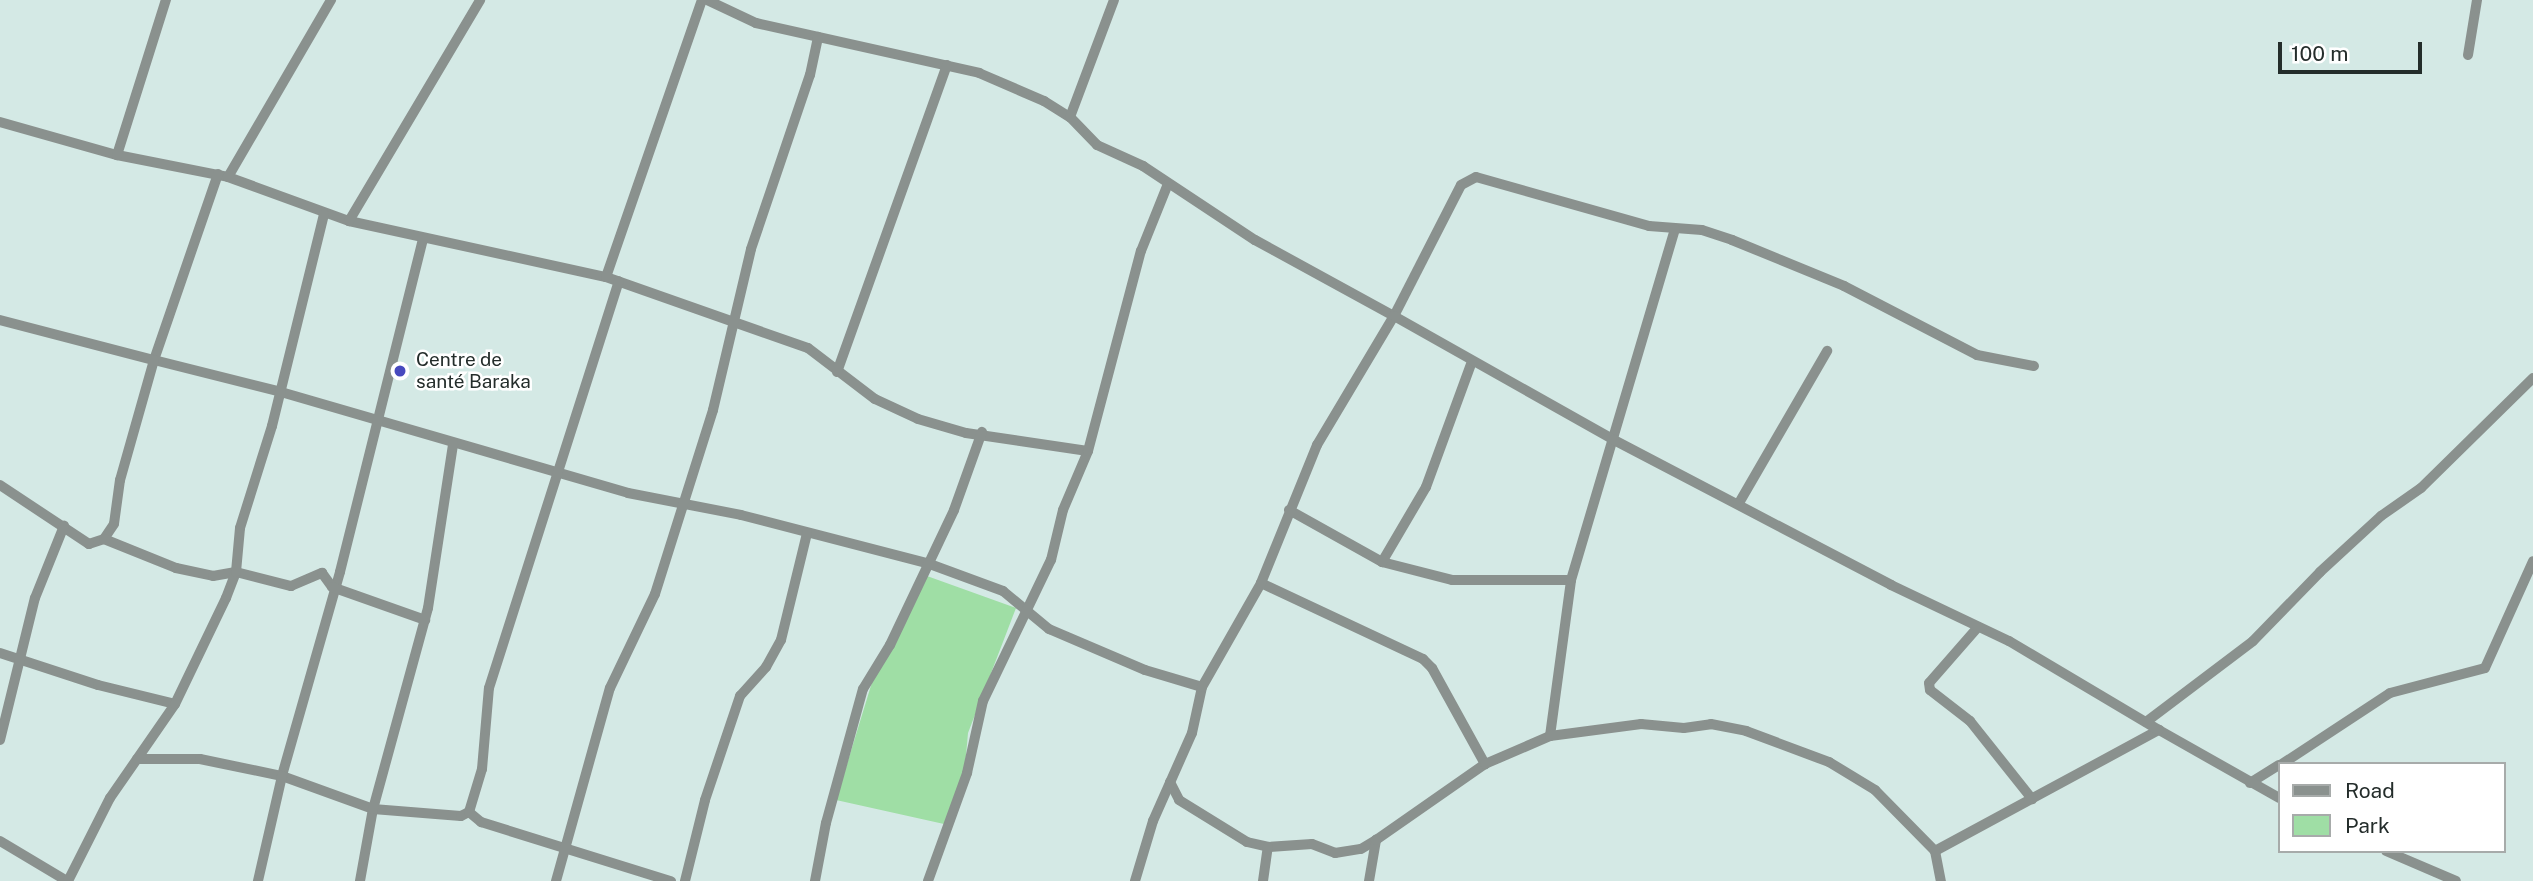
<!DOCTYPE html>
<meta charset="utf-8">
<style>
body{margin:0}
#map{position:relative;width:2533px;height:881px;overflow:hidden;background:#d4e9e5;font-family:"Public Sans",sans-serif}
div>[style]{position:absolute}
.green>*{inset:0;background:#9fdea5}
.street>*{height:10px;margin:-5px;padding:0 5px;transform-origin:5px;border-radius:5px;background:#8a918e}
.dots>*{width:19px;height:19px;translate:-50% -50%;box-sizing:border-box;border:4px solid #fff;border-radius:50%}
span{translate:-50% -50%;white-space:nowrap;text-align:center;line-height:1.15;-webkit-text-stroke:5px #fff;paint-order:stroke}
.poi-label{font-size:19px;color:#242d2b}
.left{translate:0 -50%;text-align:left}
.legend{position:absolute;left:2278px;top:762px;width:228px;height:91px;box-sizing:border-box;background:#fff;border:2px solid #a7abaa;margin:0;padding:9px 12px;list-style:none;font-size:21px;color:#242d2b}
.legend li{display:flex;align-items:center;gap:14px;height:35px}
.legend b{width:35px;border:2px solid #a7abaa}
.scale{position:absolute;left:2278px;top:42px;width:144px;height:32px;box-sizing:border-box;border:4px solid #242d2b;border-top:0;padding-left:9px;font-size:21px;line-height:24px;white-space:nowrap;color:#242d2b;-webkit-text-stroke:5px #fff;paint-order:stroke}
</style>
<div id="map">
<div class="green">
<i style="clip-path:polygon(927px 576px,1016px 608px,968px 733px,965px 767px,944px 824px,836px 800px,873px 679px)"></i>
</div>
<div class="street">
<i style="left:707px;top:0;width:54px;rotate:25.1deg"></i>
<i style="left:756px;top:23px;width:229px;rotate:12.6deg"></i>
<i style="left:979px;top:73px;width:71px;rotate:23.3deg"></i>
<i style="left:1044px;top:101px;width:31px;rotate:32deg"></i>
<i style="left:1070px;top:117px;width:39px;rotate:46deg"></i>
<i style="left:1097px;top:145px;width:51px;rotate:24.5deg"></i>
<i style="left:1143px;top:166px;width:134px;rotate:33.5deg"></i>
<i style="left:1255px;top:240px;width:158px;rotate:28.7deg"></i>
<i style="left:1394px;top:316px;width:147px;rotate:-62.9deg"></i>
<i style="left:1461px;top:185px;width:17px;rotate:-28deg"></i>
<i style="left:1476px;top:177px;width:180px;rotate:15.8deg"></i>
<i style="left:1649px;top:226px;width:53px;rotate:4.3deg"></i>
<i style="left:1702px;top:230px;width:32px;rotate:18deg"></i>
<i style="left:1732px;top:240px;width:121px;rotate:22.3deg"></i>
<i style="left:1844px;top:286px;width:150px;rotate:27.4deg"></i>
<i style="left:1977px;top:355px;width:58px;rotate:10.9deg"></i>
<i style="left:2468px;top:55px;width:56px;rotate:-80.7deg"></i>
<i style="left:1070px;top:117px;width:125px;rotate:-69.4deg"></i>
<i style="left:0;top:122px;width:122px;rotate:15.8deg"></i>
<i style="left:117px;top:155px;width:113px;rotate:11.2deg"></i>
<i style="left:228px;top:177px;width:129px;rotate:20deg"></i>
<i style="left:349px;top:221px;width:263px;rotate:12.3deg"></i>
<i style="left:606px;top:277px;width:214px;rotate:19.4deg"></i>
<i style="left:808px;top:348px;width:84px;rotate:37.3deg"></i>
<i style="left:875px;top:399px;width:47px;rotate:24.9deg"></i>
<i style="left:918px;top:419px;width:50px;rotate:16.3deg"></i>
<i style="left:966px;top:433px;width:123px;rotate:8.4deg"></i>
<i style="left:117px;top:155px;width:163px;rotate:-72.5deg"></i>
<i style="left:218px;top:174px;width:197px;rotate:109deg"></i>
<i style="left:154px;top:360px;width:131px;rotate:14.1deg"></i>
<i style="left:281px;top:392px;width:361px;rotate:16.2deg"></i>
<i style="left:628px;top:493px;width:115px;rotate:11deg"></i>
<i style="left:741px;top:515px;width:192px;rotate:14.5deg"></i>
<i style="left:927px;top:563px;width:81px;rotate:20.2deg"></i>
<i style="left:1003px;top:591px;width:60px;rotate:39.6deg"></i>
<i style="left:1049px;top:629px;width:104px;rotate:23.1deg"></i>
<i style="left:1145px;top:670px;width:59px;rotate:16.6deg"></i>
<i style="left:228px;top:177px;width:205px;rotate:-59.8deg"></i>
<i style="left:349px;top:221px;width:257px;rotate:-59.3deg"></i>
<i style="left:423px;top:239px;width:343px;rotate:104deg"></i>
<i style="left:340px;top:572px;width:212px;rotate:105.9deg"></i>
<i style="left:282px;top:776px;width:97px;rotate:19.9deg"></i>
<i style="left:373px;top:809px;width:88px;rotate:4.5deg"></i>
<i style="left:461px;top:816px;width:9px;rotate:-27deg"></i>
<i style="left:469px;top:812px;width:45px;rotate:-73.2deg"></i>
<i style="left:482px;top:769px;width:81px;rotate:-85.1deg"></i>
<i style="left:489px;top:688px;width:427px;rotate:-72.3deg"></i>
<i style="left:606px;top:277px;width:293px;rotate:-70.9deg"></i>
<i style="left:0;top:320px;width:159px;rotate:14.6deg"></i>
<i style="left:154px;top:360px;width:125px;rotate:105.8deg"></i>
<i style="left:120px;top:480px;width:44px;rotate:97.8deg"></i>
<i style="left:114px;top:524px;width:18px;rotate:124deg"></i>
<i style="left:104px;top:539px;width:16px;rotate:162deg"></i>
<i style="left:89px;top:544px;width:107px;rotate:-146.5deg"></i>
<i style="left:837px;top:372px;width:326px;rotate:-70.3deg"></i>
<i style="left:1739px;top:503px;width:176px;rotate:-59.9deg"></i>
<i style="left:1289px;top:510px;width:107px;rotate:29.2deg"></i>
<i style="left:1382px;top:562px;width:72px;rotate:14.4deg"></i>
<i style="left:1452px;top:580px;width:119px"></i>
<i style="left:104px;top:539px;width:78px;rotate:21.9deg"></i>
<i style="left:176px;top:568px;width:38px;rotate:12deg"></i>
<i style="left:213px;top:576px;width:23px;rotate:-10deg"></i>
<i style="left:236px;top:572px;width:57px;rotate:14.3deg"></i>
<i style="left:291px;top:586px;width:34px;rotate:-23deg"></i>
<i style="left:322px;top:573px;width:17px;rotate:54deg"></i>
<i style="left:332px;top:587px;width:99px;rotate:19.5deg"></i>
<i style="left:1382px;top:562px;width:87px;rotate:-59.6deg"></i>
<i style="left:1426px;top:487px;width:134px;rotate:-69.9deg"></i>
<i style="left:1261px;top:583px;width:179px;rotate:25.1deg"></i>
<i style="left:1423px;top:659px;width:13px;rotate:45deg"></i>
<i style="left:1432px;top:668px;width:110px;rotate:61.1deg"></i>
<i style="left:1978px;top:627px;width:74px;rotate:131.2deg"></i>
<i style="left:1929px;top:683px;width:7px;rotate:82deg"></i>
<i style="left:1930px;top:690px;width:51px;rotate:37.8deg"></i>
<i style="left:1970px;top:721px;width:100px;rotate:51.5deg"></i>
<i style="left:0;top:653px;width:103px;rotate:18.1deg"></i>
<i style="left:98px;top:685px;width:79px;rotate:13.9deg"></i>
<i style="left:2146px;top:722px;width:134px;rotate:-37.1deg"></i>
<i style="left:2253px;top:641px;width:96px;rotate:-45.8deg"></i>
<i style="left:2320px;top:572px;width:83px;rotate:-42.6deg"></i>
<i style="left:2381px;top:516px;width:49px;rotate:-35deg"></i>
<i style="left:2421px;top:488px;width:157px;rotate:-44.5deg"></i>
<i style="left:1550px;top:736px;width:157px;rotate:-82.3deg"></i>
<i style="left:1571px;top:580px;width:366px;rotate:-73.5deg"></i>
<i style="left:0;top:740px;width:146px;rotate:-76.2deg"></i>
<i style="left:35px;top:598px;width:78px;rotate:-68.1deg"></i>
<i style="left:137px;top:759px;width:63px"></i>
<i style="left:200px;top:759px;width:84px;rotate:11.7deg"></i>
<i style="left:282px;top:776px;width:108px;rotate:102.9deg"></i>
<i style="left:2282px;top:764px;width:129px;rotate:-33.3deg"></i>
<i style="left:2390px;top:693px;width:98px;rotate:-14.7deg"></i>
<i style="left:2485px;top:668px;width:117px;rotate:-65.8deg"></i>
<i style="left:1170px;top:782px;width:20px;rotate:63deg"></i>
<i style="left:1179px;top:800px;width:80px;rotate:31.7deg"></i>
<i style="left:1247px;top:842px;width:22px;rotate:13deg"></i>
<i style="left:1268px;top:847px;width:44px;rotate:-3.9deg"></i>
<i style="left:1312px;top:844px;width:25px;rotate:21deg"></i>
<i style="left:1335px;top:853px;width:26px;rotate:-9deg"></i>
<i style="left:1361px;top:849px;width:17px;rotate:-31deg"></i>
<i style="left:2250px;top:783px;width:34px;rotate:-32deg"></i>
<i style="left:469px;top:812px;width:16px;rotate:40deg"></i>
<i style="left:481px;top:822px;width:199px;rotate:17.3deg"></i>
<i style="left:0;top:841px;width:78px;rotate:30.8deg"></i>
<i style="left:1935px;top:851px;width:255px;rotate:-28.4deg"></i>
<i style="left:2159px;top:730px;width:138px;rotate:29.5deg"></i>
<i style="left:2386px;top:851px;width:76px;rotate:23.2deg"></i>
<i style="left:68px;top:881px;width:93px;rotate:-63.2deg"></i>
<i style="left:110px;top:798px;width:114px;rotate:-55.3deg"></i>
<i style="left:175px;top:704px;width:118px;rotate:-64.3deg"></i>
<i style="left:226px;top:598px;width:28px;rotate:-69deg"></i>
<i style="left:236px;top:572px;width:44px;rotate:-84.8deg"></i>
<i style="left:240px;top:528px;width:107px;rotate:-72.6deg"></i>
<i style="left:272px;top:426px;width:218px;rotate:-76.2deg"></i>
<i style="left:360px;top:881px;width:73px;rotate:-79.8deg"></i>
<i style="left:373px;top:809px;width:208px;rotate:-74.7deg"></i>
<i style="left:428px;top:608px;width:166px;rotate:-81.3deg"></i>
<i style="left:556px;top:881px;width:200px;rotate:-74.4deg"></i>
<i style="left:610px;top:688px;width:104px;rotate:-64.4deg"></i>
<i style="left:655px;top:594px;width:193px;rotate:-72.5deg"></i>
<i style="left:713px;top:410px;width:165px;rotate:-76.7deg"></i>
<i style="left:751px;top:249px;width:184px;rotate:-71.3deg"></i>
<i style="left:810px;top:75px;width:39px;rotate:-78deg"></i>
<i style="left:685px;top:881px;width:83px;rotate:-76.1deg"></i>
<i style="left:705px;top:800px;width:110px;rotate:-71.4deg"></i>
<i style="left:740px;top:696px;width:39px;rotate:-48deg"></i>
<i style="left:766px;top:667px;width:31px;rotate:-61deg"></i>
<i style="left:781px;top:640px;width:110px;rotate:-76.3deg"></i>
<i style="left:815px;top:881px;width:59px;rotate:-79.3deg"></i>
<i style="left:826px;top:823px;width:139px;rotate:-74.6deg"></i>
<i style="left:863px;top:689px;width:52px;rotate:-58.5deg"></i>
<i style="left:890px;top:645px;width:149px;rotate:-64.6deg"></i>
<i style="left:954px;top:510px;width:83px;rotate:-70.3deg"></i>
<i style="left:928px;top:881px;width:115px;rotate:-70.1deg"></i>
<i style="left:967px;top:773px;width:74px;rotate:-77.5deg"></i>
<i style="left:983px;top:701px;width:157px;rotate:-64.3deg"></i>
<i style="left:1051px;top:560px;width:51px;rotate:-76.5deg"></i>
<i style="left:1063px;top:510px;width:64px;rotate:-67deg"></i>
<i style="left:1088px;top:451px;width:207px;rotate:-75.2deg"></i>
<i style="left:1141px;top:251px;width:72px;rotate:-68.1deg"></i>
<i style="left:1135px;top:881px;width:63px;rotate:-73.3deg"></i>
<i style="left:1153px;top:821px;width:96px;rotate:-66.1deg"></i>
<i style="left:1192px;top:733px;width:47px;rotate:-77.7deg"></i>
<i style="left:1202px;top:687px;width:120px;rotate:-60.4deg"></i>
<i style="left:1261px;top:583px;width:149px;rotate:-67.9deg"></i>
<i style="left:1317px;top:445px;width:150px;rotate:-59.2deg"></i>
<i style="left:1394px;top:316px;width:253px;rotate:29.4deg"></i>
<i style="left:1614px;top:440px;width:313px;rotate:27.6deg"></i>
<i style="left:1891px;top:585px;width:131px;rotate:25.4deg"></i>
<i style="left:2009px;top:641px;width:174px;rotate:30.7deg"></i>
<i style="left:1263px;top:881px;width:34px;rotate:-82deg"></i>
<i style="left:1369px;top:881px;width:42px;rotate:-80.3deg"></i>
<i style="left:1376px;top:840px;width:133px;rotate:-34.9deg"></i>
<i style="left:1485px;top:764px;width:71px;rotate:-23.3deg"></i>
<i style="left:1550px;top:736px;width:92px;rotate:-7.5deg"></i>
<i style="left:1641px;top:724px;width:43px;rotate:5.3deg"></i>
<i style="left:1684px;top:728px;width:27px;rotate:-8deg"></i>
<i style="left:1711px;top:724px;width:36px;rotate:11deg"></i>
<i style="left:1746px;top:731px;width:89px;rotate:20.5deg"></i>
<i style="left:1829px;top:762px;width:54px;rotate:31.3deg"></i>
<i style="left:1875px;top:790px;width:86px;rotate:45.5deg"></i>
<i style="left:1935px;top:851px;width:31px;rotate:79deg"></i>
</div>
<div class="dots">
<i style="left:400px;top:371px;background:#4749be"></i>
</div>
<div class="poi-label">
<span class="left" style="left:416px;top:371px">Centre de<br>santé Baraka</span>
</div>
<ul class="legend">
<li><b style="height:9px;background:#8a918e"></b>Road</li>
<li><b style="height:19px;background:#9fdea5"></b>Park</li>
</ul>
<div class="scale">100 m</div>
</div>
